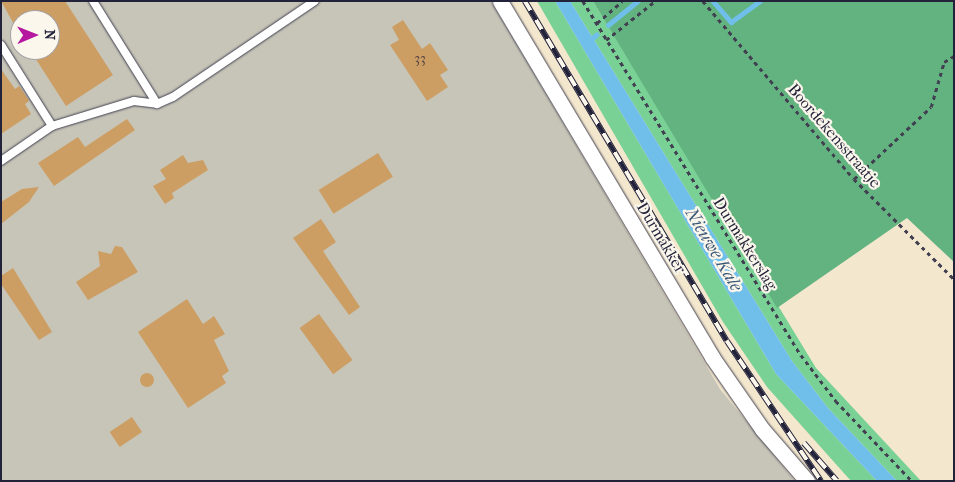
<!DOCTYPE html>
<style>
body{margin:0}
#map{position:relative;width:955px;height:482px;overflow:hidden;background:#f3e7ce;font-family:"IM FELL French Canon",serif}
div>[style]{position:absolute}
.industrial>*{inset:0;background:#c7c5b8}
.green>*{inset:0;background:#79d196}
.forest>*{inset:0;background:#62b37f}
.water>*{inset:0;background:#6fbfea}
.stream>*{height:4.5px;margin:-2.25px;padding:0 2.25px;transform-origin:2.25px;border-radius:2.25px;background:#6fbfea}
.building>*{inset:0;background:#cd9e63;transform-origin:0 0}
.round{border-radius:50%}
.path>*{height:2.5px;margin-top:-1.25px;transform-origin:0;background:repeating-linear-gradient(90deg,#414051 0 4px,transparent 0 8px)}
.roads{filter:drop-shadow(0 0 1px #414051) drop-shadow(0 0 1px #414051)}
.lane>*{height:8px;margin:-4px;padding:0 4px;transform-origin:4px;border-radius:4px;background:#fff}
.street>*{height:15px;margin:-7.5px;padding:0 7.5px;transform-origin:7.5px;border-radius:7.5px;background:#fff}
.rail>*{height:5.5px;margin-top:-2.75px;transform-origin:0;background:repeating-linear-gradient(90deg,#fbf7ec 0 11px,#22223b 0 22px);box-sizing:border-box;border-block:1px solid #22223b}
span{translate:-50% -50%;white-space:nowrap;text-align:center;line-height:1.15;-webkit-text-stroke:4.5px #fbf7ec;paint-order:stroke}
.number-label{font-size:14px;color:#4d4145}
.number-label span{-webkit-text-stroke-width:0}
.street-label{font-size:16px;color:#22223b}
.water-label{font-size:18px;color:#3d5978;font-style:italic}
.frame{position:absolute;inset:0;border:2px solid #22223b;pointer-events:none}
.north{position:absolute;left:10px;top:10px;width:50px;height:50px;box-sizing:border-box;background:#fbf7ec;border:1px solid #a4a2a5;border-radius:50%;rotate:89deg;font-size:14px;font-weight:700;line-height:20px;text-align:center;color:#22223b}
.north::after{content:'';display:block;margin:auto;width:18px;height:22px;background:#b5179e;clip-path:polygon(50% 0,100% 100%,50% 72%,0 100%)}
</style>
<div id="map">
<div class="industrial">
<i style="clip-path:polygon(evenodd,1px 1px,491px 1px,720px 389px,795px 481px,1px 481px,1px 1px,20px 20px,50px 20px,50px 50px,20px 50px,20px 20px)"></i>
</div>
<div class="green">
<i style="clip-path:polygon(537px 1px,555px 1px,776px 374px,877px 481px,851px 481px,767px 387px,723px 322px)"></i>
<i style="clip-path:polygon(570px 1px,593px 1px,816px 368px,921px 481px,897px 481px,828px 408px,792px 361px)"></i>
</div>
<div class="forest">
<i style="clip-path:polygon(593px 1px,954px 1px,954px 262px,907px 218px,777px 308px)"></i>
</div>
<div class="water">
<i style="clip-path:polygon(555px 1px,570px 1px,792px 361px,828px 408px,897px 481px,877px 481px,776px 374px)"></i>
</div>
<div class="stream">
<i style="left:713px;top:1px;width:28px;rotate:49deg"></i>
<i style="left:731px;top:22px;width:36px;rotate:-36deg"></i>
<i style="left:608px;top:25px;width:38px;rotate:-39deg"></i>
<i style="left:588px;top:42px;width:11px;rotate:-41deg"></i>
</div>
<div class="building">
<i style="clip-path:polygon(1px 1px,65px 1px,113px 75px,66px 106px,30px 50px,50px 50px,50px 20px,20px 20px,20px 35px)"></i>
<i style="clip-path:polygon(403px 20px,422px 49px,430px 43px,448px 70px,440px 75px,448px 87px,427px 101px,390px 45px,399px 40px,392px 27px)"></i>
<i style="clip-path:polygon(1px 69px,15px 89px,19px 86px,26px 96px,29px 101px,25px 104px,31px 114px,1px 134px)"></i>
<i style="clip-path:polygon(127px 119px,135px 130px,54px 186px,38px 163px,78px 137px,85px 147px)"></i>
<i style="left:378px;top:153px;width:28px;height:70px;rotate:58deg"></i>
<i style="clip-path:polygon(183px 155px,188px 163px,203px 160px,208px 170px,172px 193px,174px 198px,165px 204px,153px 186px,166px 179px,160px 170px)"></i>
<i style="clip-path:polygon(39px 187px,29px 202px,1px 224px,1px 202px,22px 189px)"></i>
<i style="clip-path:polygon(321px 219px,336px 242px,323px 251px,360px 307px,349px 315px,293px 238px)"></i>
<i style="clip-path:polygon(115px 246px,122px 247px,138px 272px,88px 300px,76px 282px,100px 266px,98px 251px,111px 254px)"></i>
<i style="clip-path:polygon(13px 268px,52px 332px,39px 340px,1px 284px,1px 276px)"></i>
<i style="clip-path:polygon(187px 299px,203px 324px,214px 316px,225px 334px,214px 340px,229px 371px,222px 376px,226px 383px,188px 408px,138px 332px)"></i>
<i style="left:319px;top:314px;width:57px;height:24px;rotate:54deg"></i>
<i class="round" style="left:140px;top:373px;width:14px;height:14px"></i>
<i style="left:132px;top:417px;width:18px;height:27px;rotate:56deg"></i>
</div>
<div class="path">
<i style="left:583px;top:1px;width:416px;rotate:58.4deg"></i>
<i style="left:801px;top:355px;width:58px;rotate:52.7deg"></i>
<i style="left:836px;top:401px;width:110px;rotate:46.5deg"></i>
<i style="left:703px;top:1px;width:233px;rotate:49.7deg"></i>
<i style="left:854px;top:179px;width:141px;rotate:45deg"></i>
<i style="left:597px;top:23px;width:33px;rotate:-41deg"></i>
<i style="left:606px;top:40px;width:63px;rotate:-38.5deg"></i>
<i style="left:854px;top:179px;width:105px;rotate:-43.1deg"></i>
<i style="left:931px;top:107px;width:47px;rotate:-73.9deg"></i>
<i style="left:944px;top:62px;width:12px;rotate:-31deg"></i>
</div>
<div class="roads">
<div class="lane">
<i style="left:93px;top:1px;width:121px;rotate:58.1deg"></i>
<i style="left:1px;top:45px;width:96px;rotate:57.8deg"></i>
<i style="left:1px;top:161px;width:62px;rotate:-34.5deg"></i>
<i style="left:52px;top:126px;width:86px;rotate:-17deg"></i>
<i style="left:134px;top:101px;width:23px;rotate:7deg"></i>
<i style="left:157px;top:104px;width:17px;rotate:-24deg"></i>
<i style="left:173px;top:97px;width:171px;rotate:-34.1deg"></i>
</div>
<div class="street">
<i style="left:500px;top:1px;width:414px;rotate:59.2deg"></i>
<i style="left:712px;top:357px;width:88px;rotate:55.2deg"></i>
<i style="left:762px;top:429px;width:69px;rotate:49.1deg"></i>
</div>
</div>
<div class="rail">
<i style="left:525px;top:1px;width:395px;rotate:59.3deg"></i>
<i style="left:727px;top:341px;width:169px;rotate:56.1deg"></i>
<i style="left:804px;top:443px;width:50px;rotate:49deg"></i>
</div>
<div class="number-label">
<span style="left:420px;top:59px">33</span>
</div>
<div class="street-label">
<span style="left:834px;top:136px;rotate:49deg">Boordekensstraatje</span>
<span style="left:661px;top:238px;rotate:59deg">Durmakker</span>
<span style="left:745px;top:244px;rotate:58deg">Durmakkerslag</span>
</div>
<div class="water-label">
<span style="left:713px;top:250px;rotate:59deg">Nieuwe Kale</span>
</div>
<div class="frame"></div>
<div class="north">N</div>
</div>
